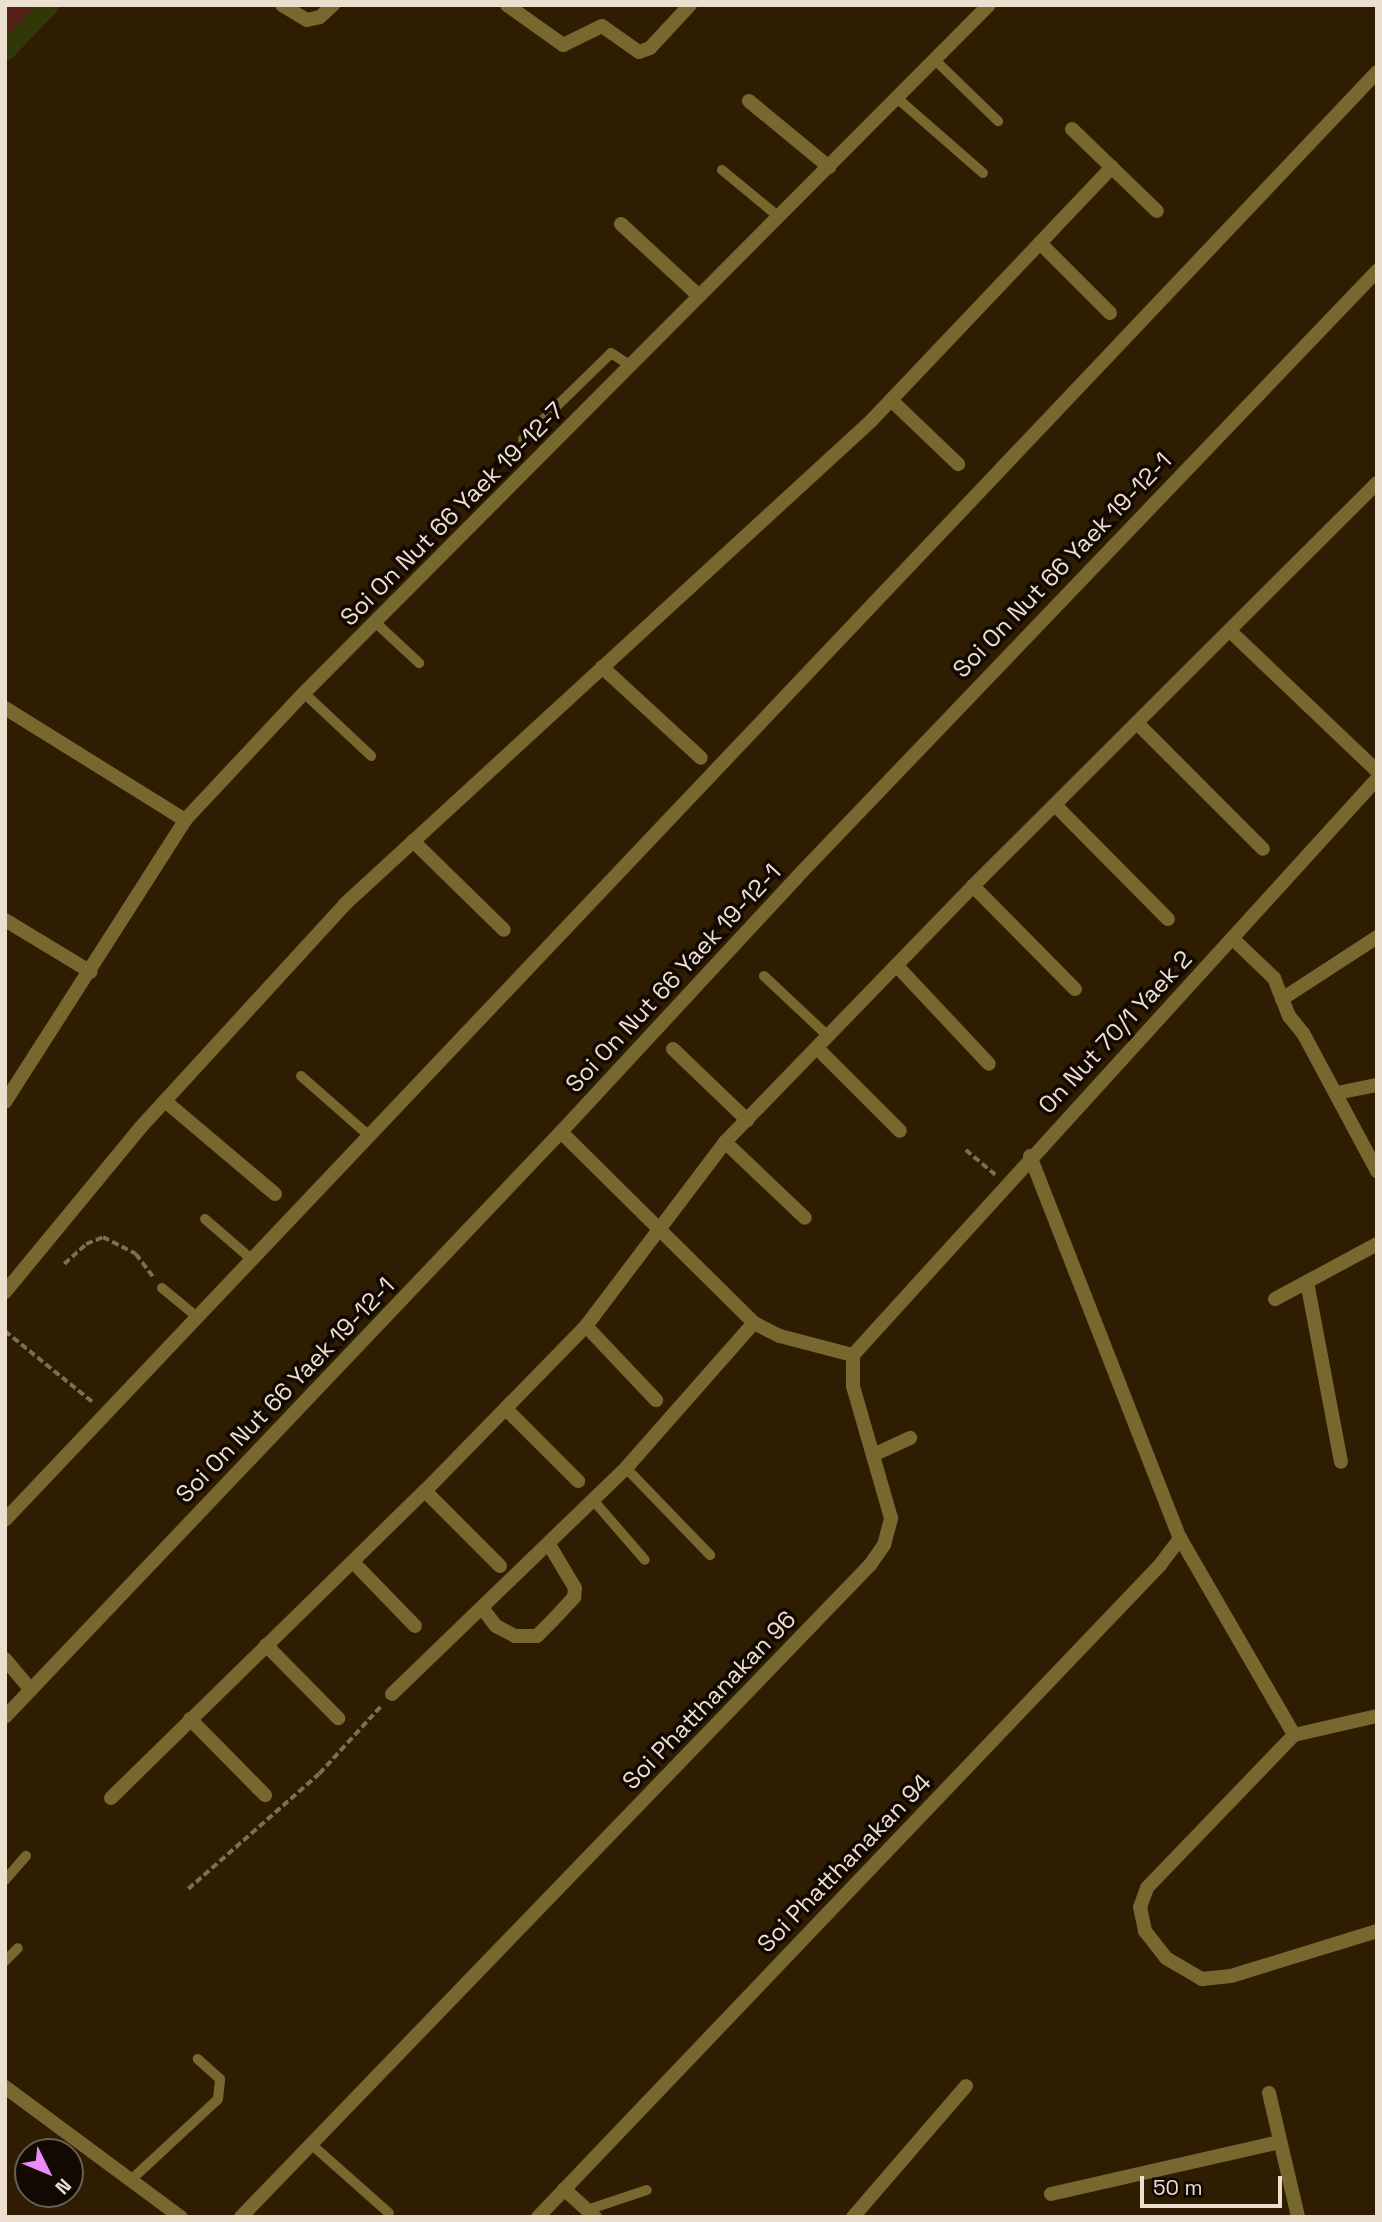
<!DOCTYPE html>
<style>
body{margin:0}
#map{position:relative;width:1382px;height:2222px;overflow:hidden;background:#2f1d02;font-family:"Space Grotesk",sans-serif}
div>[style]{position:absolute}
.green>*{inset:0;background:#54201a}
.canal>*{height:19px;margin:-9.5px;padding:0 9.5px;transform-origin:9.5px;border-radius:9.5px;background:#313806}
.path>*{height:3.5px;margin-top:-1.75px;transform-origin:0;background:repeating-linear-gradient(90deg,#7c6d56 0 7px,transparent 0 10.5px)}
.service>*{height:10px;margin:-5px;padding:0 5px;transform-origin:5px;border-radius:5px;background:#76682e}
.minor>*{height:14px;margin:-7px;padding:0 7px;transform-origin:7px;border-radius:7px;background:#76682e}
span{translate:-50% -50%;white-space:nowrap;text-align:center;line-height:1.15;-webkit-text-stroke:7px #110902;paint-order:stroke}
.street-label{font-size:24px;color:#ecdfd0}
.frame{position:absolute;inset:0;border:7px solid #ecdfd0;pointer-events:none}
.north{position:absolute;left:14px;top:2138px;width:70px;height:70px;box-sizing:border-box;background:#110902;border:2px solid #695f54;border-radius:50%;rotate:133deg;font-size:19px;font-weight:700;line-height:28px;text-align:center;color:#ecdfd0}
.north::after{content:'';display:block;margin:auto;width:24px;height:32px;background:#ec8cfb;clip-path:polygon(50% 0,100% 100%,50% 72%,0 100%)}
.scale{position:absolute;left:1140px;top:2176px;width:142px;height:32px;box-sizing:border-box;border:4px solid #ecdfd0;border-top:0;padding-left:9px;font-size:21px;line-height:24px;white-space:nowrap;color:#ecdfd0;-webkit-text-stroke:5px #110902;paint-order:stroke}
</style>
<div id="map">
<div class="green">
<i style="clip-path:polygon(5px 5px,49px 5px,5px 51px)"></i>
</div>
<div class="canal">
<i style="left:5px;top:51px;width:64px;rotate:-46.3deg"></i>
</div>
<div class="path">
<i style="left:966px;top:1150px;width:39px;rotate:40deg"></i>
<i style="left:64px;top:1264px;width:30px;rotate:-42deg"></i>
<i style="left:86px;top:1244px;width:18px;rotate:-22deg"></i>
<i style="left:103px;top:1237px;width:37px;rotate:27deg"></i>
<i style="left:136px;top:1254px;width:30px;rotate:53deg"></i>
<i style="left:5px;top:1331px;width:114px;rotate:39deg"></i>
<i style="left:188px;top:1889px;width:174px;rotate:-41.3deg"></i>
<i style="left:319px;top:1774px;width:92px;rotate:-47.6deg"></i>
</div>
<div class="service">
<i style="left:935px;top:60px;width:88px;rotate:44.1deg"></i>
<i style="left:897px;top:98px;width:114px;rotate:41.1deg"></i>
<i style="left:722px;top:170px;width:74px;rotate:39.5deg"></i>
<i style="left:523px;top:439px;width:123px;rotate:-44.3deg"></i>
<i style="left:611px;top:353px;width:24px;rotate:33deg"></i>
<i style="left:376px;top:623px;width:59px;rotate:42.9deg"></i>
<i style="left:304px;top:693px;width:92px;rotate:43.2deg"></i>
<i style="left:764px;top:976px;width:88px;rotate:43.2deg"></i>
<i style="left:301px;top:1076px;width:88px;rotate:41.3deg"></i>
<i style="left:205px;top:1219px;width:60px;rotate:40.9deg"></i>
<i style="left:162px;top:1288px;width:44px;rotate:39.5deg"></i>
<i style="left:626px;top:1468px;width:121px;rotate:46deg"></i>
<i style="left:593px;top:1500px;width:79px;rotate:49.1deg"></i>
<i style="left:5px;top:1880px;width:32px;rotate:-49deg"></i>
<i style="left:5px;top:1961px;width:18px;rotate:-45deg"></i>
<i style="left:311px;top:2144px;width:104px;rotate:41.5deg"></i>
<i style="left:132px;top:2179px;width:117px;rotate:-42.9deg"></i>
<i style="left:218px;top:2099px;width:20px;rotate:-84deg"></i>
<i style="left:220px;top:2079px;width:30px;rotate:-138deg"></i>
<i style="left:587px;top:2210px;width:63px;rotate:-18.4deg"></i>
</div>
<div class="minor">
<i style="left:282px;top:5px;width:29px;rotate:31deg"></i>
<i style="left:307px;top:20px;width:13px;rotate:-13deg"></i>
<i style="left:320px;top:17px;width:18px;rotate:-43deg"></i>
<i style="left:507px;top:5px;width:69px;rotate:35.5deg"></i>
<i style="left:563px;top:45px;width:43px;rotate:-26deg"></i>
<i style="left:602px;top:26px;width:45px;rotate:35.1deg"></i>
<i style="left:639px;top:52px;width:12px;rotate:-20deg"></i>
<i style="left:650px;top:48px;width:59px;rotate:-47.1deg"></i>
<i style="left:749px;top:101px;width:104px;rotate:39.5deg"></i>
<i style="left:1072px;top:129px;width:118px;rotate:44deg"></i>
<i style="left:621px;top:224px;width:106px;rotate:42.7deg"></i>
<i style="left:1040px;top:243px;width:99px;rotate:45deg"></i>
<i style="left:891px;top:400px;width:93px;rotate:43.7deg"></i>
<i style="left:1230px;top:631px;width:203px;rotate:43.6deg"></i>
<i style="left:602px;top:667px;width:134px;rotate:42.6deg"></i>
<i style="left:5px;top:708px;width:212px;rotate:31.9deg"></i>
<i style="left:1137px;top:723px;width:178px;rotate:45deg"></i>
<i style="left:1056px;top:806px;width:159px;rotate:45.3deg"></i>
<i style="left:413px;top:841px;width:127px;rotate:44.4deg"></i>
<i style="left:973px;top:886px;width:145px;rotate:45.3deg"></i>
<i style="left:5px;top:920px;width:100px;rotate:31.2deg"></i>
<i style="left:1233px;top:939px;width:57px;rotate:43.6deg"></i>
<i style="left:1274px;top:978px;width:41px;rotate:68.5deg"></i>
<i style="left:1289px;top:1016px;width:22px;rotate:51deg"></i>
<i style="left:1303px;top:1033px;width:157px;rotate:61.8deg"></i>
<i style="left:897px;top:966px;width:134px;rotate:46.8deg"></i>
<i style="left:1282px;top:999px;width:113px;rotate:-33.1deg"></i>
<i style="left:817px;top:1048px;width:117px;rotate:45deg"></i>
<i style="left:673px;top:1049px;width:103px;rotate:43.8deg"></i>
<i style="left:1337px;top:1093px;width:41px;rotate:-11.3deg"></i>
<i style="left:165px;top:1101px;width:144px;rotate:40.2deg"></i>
<i style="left:5px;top:1102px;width:335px;rotate:-57.4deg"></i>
<i style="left:185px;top:820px;width:174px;rotate:-46.9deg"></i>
<i style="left:304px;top:693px;width:971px;rotate:-45.13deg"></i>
<i style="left:561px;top:1132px;width:272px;rotate:44.7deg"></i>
<i style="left:754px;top:1323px;width:29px;rotate:27deg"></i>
<i style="left:780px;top:1336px;width:75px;rotate:14.6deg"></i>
<i style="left:725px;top:1142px;width:110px;rotate:43.5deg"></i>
<i style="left:1030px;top:1156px;width:410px;rotate:68.6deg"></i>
<i style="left:1180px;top:1538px;width:228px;rotate:59.9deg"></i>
<i style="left:1294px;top:1735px;width:212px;rotate:133.9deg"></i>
<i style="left:1147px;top:1888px;width:20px;rotate:110deg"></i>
<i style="left:1140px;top:1907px;width:25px;rotate:78deg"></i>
<i style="left:1145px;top:1931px;width:34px;rotate:52deg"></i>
<i style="left:1166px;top:1958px;width:42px;rotate:30.3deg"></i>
<i style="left:1202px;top:1979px;width:29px;rotate:-6deg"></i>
<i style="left:1231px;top:1976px;width:153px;rotate:-17.1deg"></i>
<i style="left:1307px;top:1282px;width:183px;rotate:79.3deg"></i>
<i style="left:5px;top:1292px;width:212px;rotate:-50.5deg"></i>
<i style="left:140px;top:1128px;width:304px;rotate:-47.5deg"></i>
<i style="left:345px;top:904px;width:714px;rotate:-42.56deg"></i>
<i style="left:871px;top:421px;width:350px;rotate:-46.5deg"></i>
<i style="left:1275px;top:1299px;width:116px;rotate:-28.3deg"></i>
<i style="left:586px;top:1326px;width:102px;rotate:46.6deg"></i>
<i style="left:506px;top:1409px;width:102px;rotate:45deg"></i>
<i style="left:873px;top:1455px;width:41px;rotate:-24.7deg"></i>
<i style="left:425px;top:1491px;width:106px;rotate:45deg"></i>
<i style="left:5px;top:1520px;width:1995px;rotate:-46.54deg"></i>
<i style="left:353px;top:1562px;width:89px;rotate:45.9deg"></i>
<i style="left:483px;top:1609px;width:21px;rotate:53deg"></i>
<i style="left:496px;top:1626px;width:21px;rotate:28deg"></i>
<i style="left:515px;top:1636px;width:22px"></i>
<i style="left:537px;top:1636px;width:21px;rotate:-45deg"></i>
<i style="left:552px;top:1621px;width:33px;rotate:-47deg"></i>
<i style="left:574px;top:1597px;width:9px;rotate:-84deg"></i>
<i style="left:575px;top:1588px;width:49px;rotate:-120.8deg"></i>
<i style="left:266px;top:1645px;width:103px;rotate:45.4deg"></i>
<i style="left:5px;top:1659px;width:40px;rotate:50deg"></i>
<i style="left:392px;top:1694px;width:325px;rotate:-44deg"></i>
<i style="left:626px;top:1468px;width:193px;rotate:-48.6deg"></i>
<i style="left:5px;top:1717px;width:807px;rotate:-46.46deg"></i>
<i style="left:561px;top:1132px;width:347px;rotate:-47.2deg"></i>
<i style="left:797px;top:877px;width:839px;rotate:-46.26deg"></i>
<i style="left:190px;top:1719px;width:107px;rotate:45.4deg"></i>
<i style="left:1294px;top:1735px;width:85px;rotate:-12.9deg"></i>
<i style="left:111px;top:1798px;width:439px;rotate:-44.4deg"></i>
<i style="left:425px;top:1491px;width:231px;rotate:-45.7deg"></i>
<i style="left:586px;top:1326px;width:231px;rotate:-52.9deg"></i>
<i style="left:725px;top:1142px;width:356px;rotate:-45.9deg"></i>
<i style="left:973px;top:886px;width:571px;rotate:-44.93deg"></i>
<i style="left:5px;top:2087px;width:219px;rotate:36.5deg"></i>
<i style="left:1269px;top:2093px;width:127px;rotate:76.8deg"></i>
<i style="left:564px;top:2189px;width:42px;rotate:42.1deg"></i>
<i style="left:1051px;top:2194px;width:235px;rotate:-12.8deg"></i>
<i style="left:241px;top:2217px;width:906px;rotate:-46.03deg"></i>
<i style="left:870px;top:1565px;width:24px;rotate:-55deg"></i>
<i style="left:884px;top:1545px;width:28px;rotate:-75deg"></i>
<i style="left:891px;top:1518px;width:137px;rotate:-106.1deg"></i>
<i style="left:853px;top:1386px;width:31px;rotate:-90deg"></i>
<i style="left:853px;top:1355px;width:779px;rotate:-47.71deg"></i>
<i style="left:538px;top:2217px;width:901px;rotate:-46.35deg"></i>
<i style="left:1160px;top:1565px;width:34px;rotate:-53deg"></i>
<i style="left:853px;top:2217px;width:173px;rotate:-49.2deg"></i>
</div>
<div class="street-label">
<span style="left:452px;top:514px;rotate:-45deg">Soi On Nut 66 Yaek 19-12-7</span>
<span style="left:1062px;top:565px;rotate:-46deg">Soi On Nut 66 Yaek 19-12-1</span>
<span style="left:673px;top:978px;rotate:-47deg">Soi On Nut 66 Yaek 19-12-1</span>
<span style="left:1115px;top:1032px;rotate:-47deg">On Nut 70/1 Yaek 2</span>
<span style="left:285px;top:1390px;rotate:-46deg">Soi On Nut 66 Yaek 19-12-1</span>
<span style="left:709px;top:1700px;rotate:-46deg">Soi Phatthanakan 96</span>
<span style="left:844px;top:1863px;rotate:-46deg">Soi Phatthanakan 94</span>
</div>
<div class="frame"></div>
<div class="north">N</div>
<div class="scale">50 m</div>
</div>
